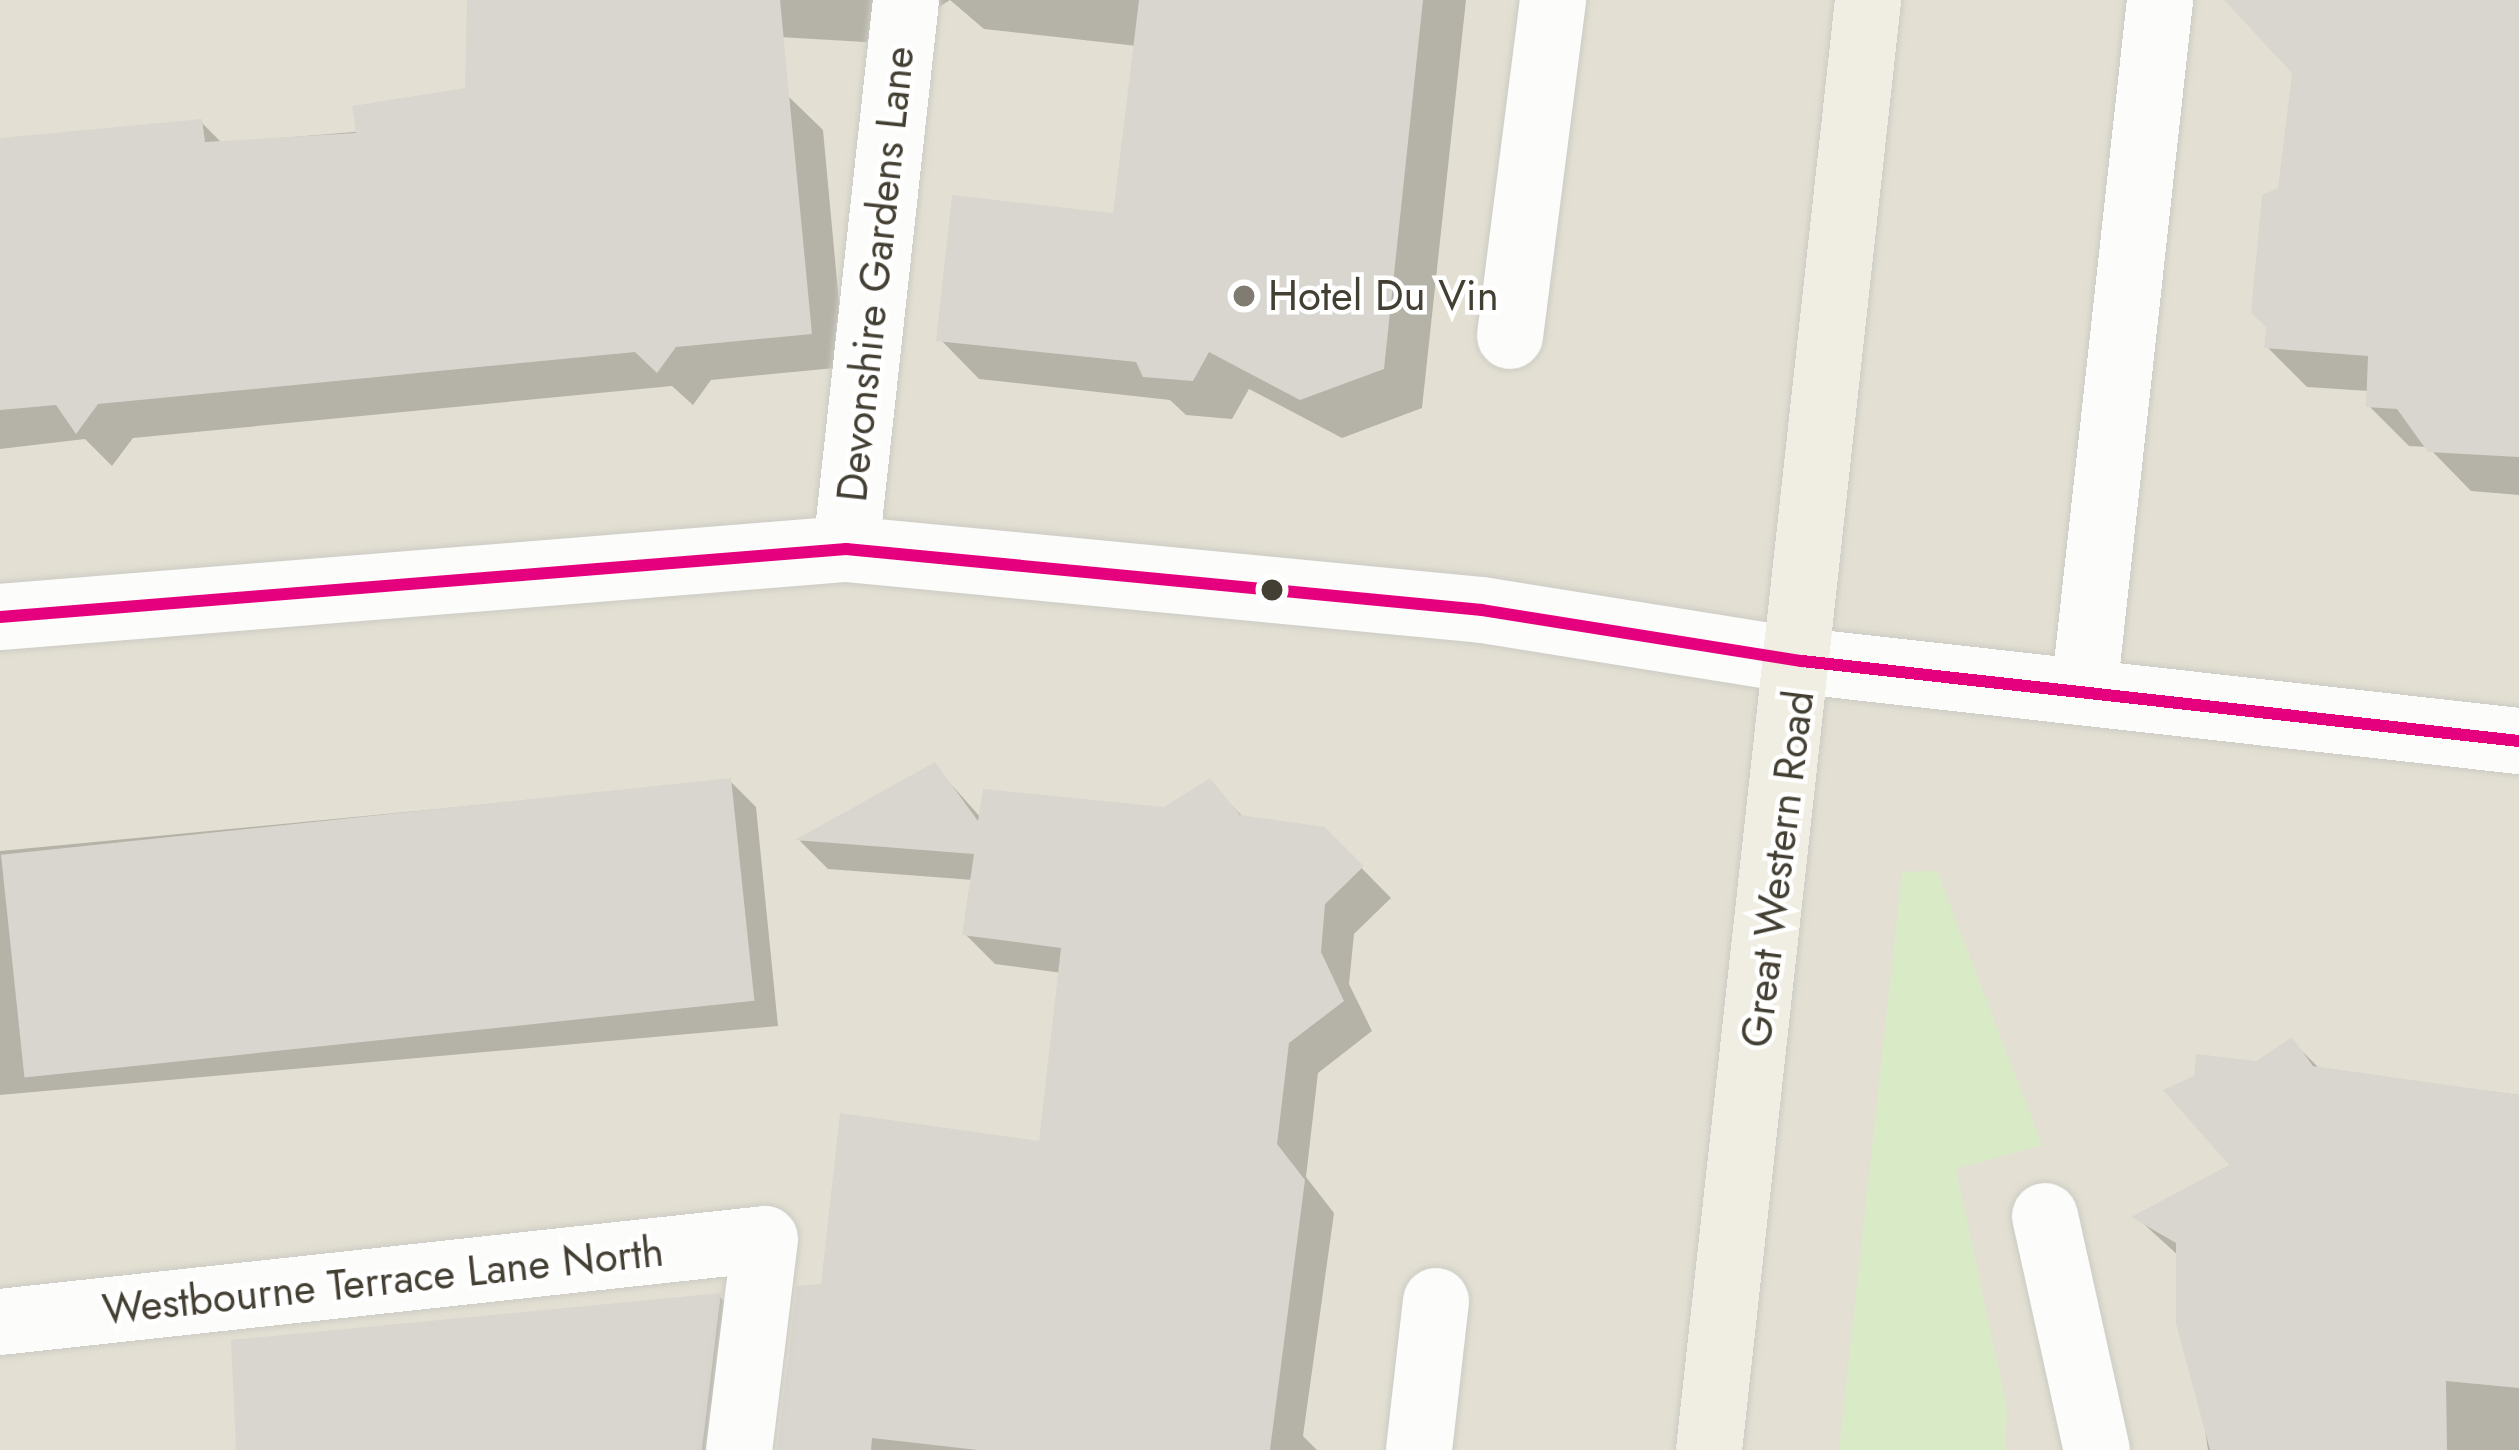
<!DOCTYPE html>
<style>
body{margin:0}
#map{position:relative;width:2519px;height:1450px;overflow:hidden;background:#eeede6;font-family:Jost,sans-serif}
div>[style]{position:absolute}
.residential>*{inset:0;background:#e3e0d3;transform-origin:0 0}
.green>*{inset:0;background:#d8eac6}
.shadow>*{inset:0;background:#0003}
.building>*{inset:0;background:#d8d6cf;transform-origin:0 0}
.roads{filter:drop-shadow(0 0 3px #cccbc4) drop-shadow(0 0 3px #cccbc4)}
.minor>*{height:66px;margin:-33px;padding:0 33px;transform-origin:33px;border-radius:33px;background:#fcfcfb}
.major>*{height:66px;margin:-33px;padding:0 33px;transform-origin:33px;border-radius:33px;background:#f0eee2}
.bus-1>*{height:12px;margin:-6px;padding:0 6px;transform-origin:6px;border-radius:6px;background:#e5007d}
.dots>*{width:33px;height:33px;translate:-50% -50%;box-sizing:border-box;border:6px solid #fff;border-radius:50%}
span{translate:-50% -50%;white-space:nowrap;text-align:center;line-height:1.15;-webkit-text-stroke:9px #fff;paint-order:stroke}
.street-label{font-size:42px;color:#443f33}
.poi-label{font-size:42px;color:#443f33}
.left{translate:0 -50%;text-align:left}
</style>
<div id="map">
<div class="residential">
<i style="left:0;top:0;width:2519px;height:1450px"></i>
</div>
<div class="green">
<i style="clip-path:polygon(1937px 871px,2042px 1145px,1956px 1169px,2007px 1408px,2005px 1450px,1839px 1450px,1902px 872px)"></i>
</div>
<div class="shadow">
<i style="clip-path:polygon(742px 0,1466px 0,1422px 408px,1342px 438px,1249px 389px,1232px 419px,1186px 415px,1170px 400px,979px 379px,940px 339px,1116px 216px,1137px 46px,984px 29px,950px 0,882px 43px,779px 37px)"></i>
<i style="clip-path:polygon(2276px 0,2519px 0,2519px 495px,2471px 491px,2428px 447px,2409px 446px,2369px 406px,2369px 391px,2307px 387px,2267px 347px,2295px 72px)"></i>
<i style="clip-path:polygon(788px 96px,823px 130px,845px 367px,711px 380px,693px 405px,672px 386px,133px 438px,112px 466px,85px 439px,0 449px,0 141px,201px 122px,222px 143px)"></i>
<i style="clip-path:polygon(934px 765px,982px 819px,1164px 810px,1209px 782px,1245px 819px,1324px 830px,1391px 898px,1354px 934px,1349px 984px,1372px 1031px,1318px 1073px,1306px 1177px,1334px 1213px,1303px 1436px,1317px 1450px,780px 1450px,823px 1286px,1042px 1144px,1062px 973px,995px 964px,965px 934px,973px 880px,828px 869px,800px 841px)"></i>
<i style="clip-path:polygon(730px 781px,756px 807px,778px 1026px,0 1095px,0 851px)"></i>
<i style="clip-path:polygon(2292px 1041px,2321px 1070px,2519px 1095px,2519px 1450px,2208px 1450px,2180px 1257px,2136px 1217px,2234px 1166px,2257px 1064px)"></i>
<i style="clip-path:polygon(719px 1296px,749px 1326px,737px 1450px,239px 1450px)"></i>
</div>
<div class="building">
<i style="clip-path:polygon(467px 0,780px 0,812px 334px,676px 347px,657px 373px,635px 352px,98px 404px,76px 434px,56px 405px,0 410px,0 138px,202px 119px,205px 142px,356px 133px,352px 106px,465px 88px)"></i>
<i style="clip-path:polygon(1139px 0,1423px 0,1384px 369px,1300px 400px,1209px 352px,1193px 381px,1143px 377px,1136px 362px,936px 341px,952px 195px,1113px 213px)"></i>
<i style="clip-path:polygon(2224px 0,2519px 0,2519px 457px,2428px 452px,2397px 409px,2366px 407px,2368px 356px,2264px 348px,2266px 327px,2251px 313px,2262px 195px,2278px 188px,2292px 73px)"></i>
<i style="clip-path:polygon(935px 762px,978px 821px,983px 789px,1164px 807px,1210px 778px,1240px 815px,1325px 827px,1364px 866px,1325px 904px,1321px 952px,1344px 1001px,1289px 1043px,1277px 1144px,1305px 1180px,1270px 1450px,978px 1450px,872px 1438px,871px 1450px,777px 1450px,797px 1286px,821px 1284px,840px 1113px,1039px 1141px,1061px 948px,962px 935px,974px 854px,795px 840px)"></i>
<i style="left:731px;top:778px;width:224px;height:734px;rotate:84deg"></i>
<i style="clip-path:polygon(2292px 1037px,2313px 1066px,2519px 1095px,2519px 1388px,2446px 1381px,2447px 1450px,2210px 1450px,2176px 1324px,2176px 1243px,2131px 1217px,2229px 1165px,2163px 1090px,2194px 1076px,2196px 1054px,2256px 1061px)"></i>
<i style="clip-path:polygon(721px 1293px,702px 1450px,236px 1450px,231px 1340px)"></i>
</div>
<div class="roads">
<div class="minor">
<i style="left:1510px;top:336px;width:339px;rotate:-82.7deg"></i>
<i style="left:846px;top:549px;width:552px;rotate:-83.76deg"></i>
<i style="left:0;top:617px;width:849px;rotate:-4.6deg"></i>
<i style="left:846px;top:549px;width:639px;rotate:5.48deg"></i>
<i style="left:1482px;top:610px;width:324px;rotate:9.1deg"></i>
<i style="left:1802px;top:661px;width:721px;rotate:6.37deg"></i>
<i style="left:2084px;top:692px;width:696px;rotate:-83.73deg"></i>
<i style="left:2045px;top:1216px;width:240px;rotate:77.5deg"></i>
<i style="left:0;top:1322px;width:769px;rotate:-6.19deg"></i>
<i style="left:765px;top:1239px;width:213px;rotate:97deg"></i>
<i style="left:1419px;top:1450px;width:150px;rotate:-83.5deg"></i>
</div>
<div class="major">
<i style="left:1709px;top:1450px;width:1459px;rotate:-83.74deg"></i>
</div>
</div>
<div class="bus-1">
<i style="left:0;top:617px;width:849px;rotate:-4.6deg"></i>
<i style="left:846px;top:549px;width:639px;rotate:5.48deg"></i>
<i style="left:1482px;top:610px;width:324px;rotate:9.1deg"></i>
<i style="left:1802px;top:661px;width:721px;rotate:6.37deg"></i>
</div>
<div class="dots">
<i style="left:1244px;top:296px;background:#807c72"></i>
<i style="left:1272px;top:590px;background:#443f33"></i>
</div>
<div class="street-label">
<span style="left:876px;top:274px;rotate:-84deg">Devonshire Gardens Lane</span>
<span style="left:1778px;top:869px;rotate:-83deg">Great Western Road</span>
<span style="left:383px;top:1281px;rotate:-6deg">Westbourne Terrace Lane North</span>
</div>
<div class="poi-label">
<span class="left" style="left:1268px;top:296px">Hotel Du Vin</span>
</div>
</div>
